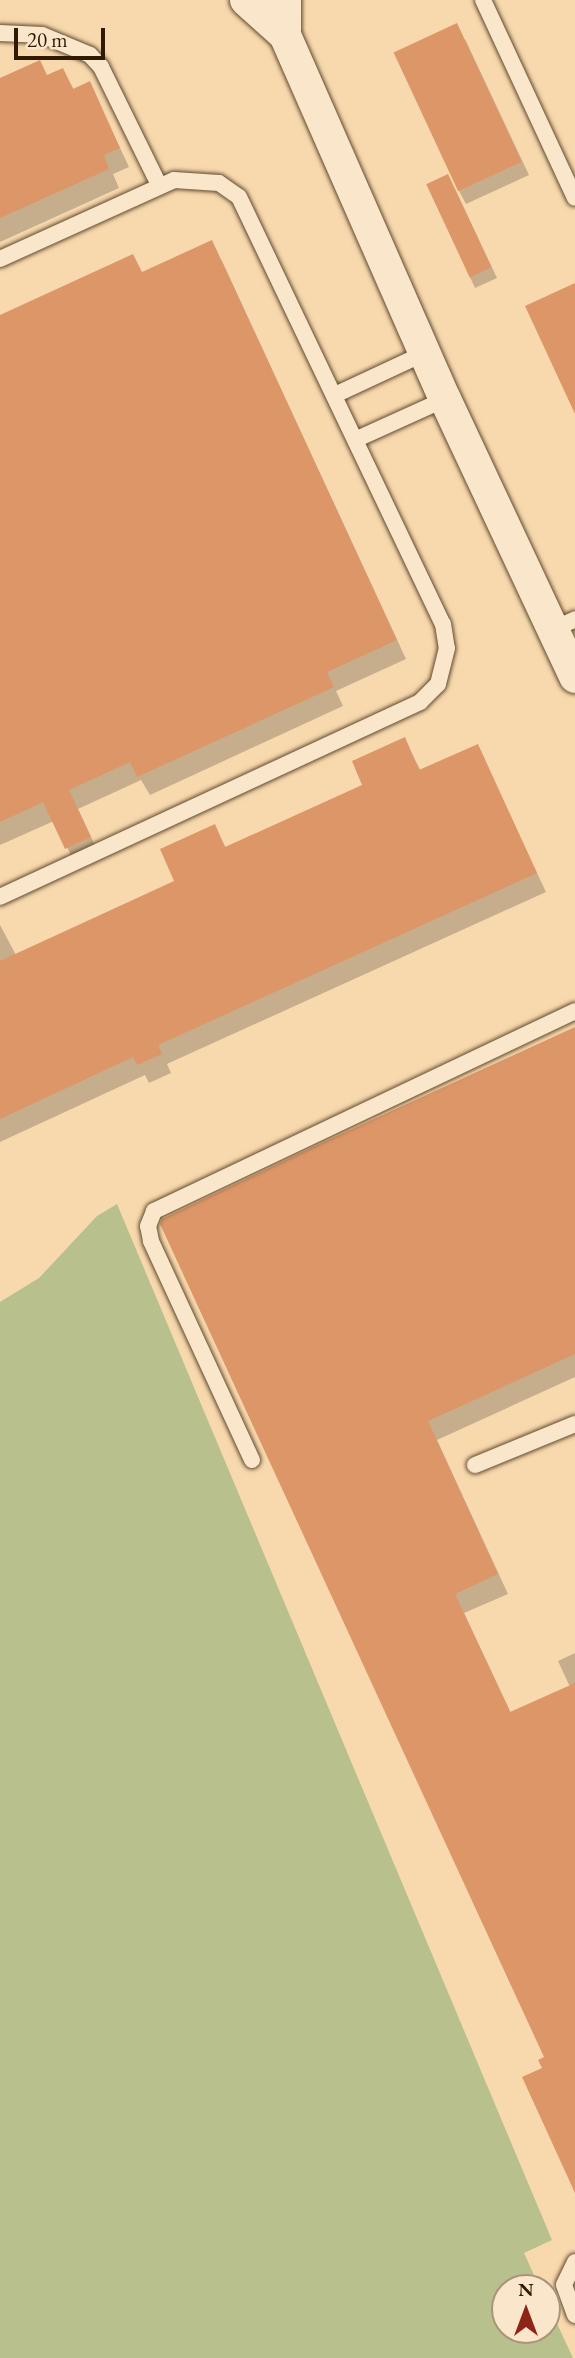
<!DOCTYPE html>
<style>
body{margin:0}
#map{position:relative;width:575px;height:2358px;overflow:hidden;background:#f8d9ae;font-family:"EB Garamond",serif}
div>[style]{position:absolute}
.green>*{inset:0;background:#b8c08e}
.shadow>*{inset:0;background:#0003}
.building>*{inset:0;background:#dd9668;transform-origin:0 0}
.roads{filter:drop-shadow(0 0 2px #614a2d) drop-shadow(0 0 2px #614a2d)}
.lane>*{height:16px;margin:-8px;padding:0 8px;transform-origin:8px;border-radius:8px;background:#fae6ca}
.street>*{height:32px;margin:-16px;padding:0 16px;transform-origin:16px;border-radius:16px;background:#fae6ca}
span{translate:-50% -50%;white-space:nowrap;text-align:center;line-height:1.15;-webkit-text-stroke:7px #fae6ca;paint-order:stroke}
.north{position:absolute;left:491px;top:2274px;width:70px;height:70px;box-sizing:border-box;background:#fae6ca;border:2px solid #a9947a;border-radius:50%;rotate:0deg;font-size:19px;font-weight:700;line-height:28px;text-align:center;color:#2f1a02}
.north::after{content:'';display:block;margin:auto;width:24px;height:32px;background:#8f2418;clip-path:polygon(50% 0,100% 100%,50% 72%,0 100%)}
.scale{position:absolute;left:14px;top:28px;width:91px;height:32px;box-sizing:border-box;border:4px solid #2f1a02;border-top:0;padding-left:9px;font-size:21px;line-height:24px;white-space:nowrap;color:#2f1a02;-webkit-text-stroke:5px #fae6ca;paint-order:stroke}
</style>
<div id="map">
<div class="green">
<i style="clip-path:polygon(117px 1204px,552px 2240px,524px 2253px,540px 2288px,505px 2288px,505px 2330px,547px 2330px,547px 2302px,573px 2358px,0 2358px,0 1302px,39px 1278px,97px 1216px)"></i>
</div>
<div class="shadow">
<i style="clip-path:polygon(465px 39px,529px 175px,466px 204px,458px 189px)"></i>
<i style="clip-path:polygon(63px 70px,74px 90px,90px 84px,129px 167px,113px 174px,119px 188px,0 242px,0 80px,47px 77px)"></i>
<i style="clip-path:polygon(428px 185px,455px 189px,497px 278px,475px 288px)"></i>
<i style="clip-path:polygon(222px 261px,406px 659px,336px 691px,343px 706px,150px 795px,141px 780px,78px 809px,100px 856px,77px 867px,54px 821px,0 845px,0 317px,143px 274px)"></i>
<i style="clip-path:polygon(404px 739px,421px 771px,477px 746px,546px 892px,167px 1064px,171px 1073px,149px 1083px,145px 1075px,0 1142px,0 925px,16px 955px,177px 882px,214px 826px,226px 848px,365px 786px)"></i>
<i style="clip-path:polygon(575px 1029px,575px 1377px,437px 1440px,508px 1594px,464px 1613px,511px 1713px,570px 1687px,558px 1661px,575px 1653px,575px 2186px,544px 2068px,546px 2058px,162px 1224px)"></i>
</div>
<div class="building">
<i style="left:457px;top:23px;width:153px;height:70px;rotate:65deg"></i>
<i style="clip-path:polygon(40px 60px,47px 75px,63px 68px,73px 89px,90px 81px,120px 148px,104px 155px,109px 169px,0 218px,0 78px)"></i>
<i style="left:448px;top:174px;width:103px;height:24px;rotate:65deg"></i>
<i style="clip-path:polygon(212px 240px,397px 640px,327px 672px,334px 687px,137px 777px,130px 762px,69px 790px,91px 837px,65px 849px,43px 802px,0 822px,0 315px,133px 254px,142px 272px)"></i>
<i style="clip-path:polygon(575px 283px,575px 414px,525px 306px)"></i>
<i style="clip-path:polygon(405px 737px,419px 770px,478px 744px,537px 873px,158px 1045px,162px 1054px,137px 1065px,133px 1057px,0 1119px,0 961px,174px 881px,160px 849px,215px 824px,225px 847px,362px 785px,352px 761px)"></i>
<i style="clip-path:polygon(575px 1027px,575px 1354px,428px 1421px,498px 1574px,455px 1594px,510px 1712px,575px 1683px,575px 2193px,522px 2077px,542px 2068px,538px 2060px,544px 2057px,160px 1224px,162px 1219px,313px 1147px)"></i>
</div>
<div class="roads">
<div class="lane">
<i style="left:483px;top:0;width:218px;rotate:65.1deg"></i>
<i style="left:0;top:33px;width:42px;rotate:2.7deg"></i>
<i style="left:42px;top:35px;width:52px;rotate:22.6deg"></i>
<i style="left:90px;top:55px;width:16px;rotate:47deg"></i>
<i style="left:101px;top:67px;width:131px;rotate:63.8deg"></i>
<i style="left:0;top:259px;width:191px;rotate:-24.4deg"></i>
<i style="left:174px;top:180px;width:45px;rotate:3.8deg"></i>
<i style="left:219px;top:183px;width:24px;rotate:35deg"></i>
<i style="left:239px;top:197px;width:473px;rotate:64.5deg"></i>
<i style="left:443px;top:624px;width:24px;rotate:81deg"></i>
<i style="left:447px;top:648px;width:37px;rotate:104deg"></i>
<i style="left:438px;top:684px;width:25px;rotate:135deg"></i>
<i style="left:420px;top:702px;width:463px;rotate:155.1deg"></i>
<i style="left:337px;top:394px;width:97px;rotate:-25deg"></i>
<i style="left:357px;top:439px;width:97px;rotate:-24.4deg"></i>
<i style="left:554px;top:629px;width:23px;rotate:-25deg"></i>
<i style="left:252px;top:1460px;width:241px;rotate:-114.8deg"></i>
<i style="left:151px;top:1241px;width:15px;rotate:-101deg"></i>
<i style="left:148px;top:1226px;width:16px;rotate:-68deg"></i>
<i style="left:154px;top:1211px;width:466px;rotate:-25.4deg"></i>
<i style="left:475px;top:1465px;width:108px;rotate:-22.3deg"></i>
<i style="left:575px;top:2262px;width:25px;rotate:116deg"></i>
<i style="left:564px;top:2285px;width:32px;rotate:70deg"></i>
</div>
<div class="street">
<i style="left:246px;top:0;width:52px;rotate:41.9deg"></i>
<i style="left:285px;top:0;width:35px;rotate:90deg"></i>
<i style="left:285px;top:35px;width:398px;rotate:66.3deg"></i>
<i style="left:445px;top:399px;width:307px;rotate:64.9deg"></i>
</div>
</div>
<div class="north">N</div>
<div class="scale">20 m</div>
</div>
